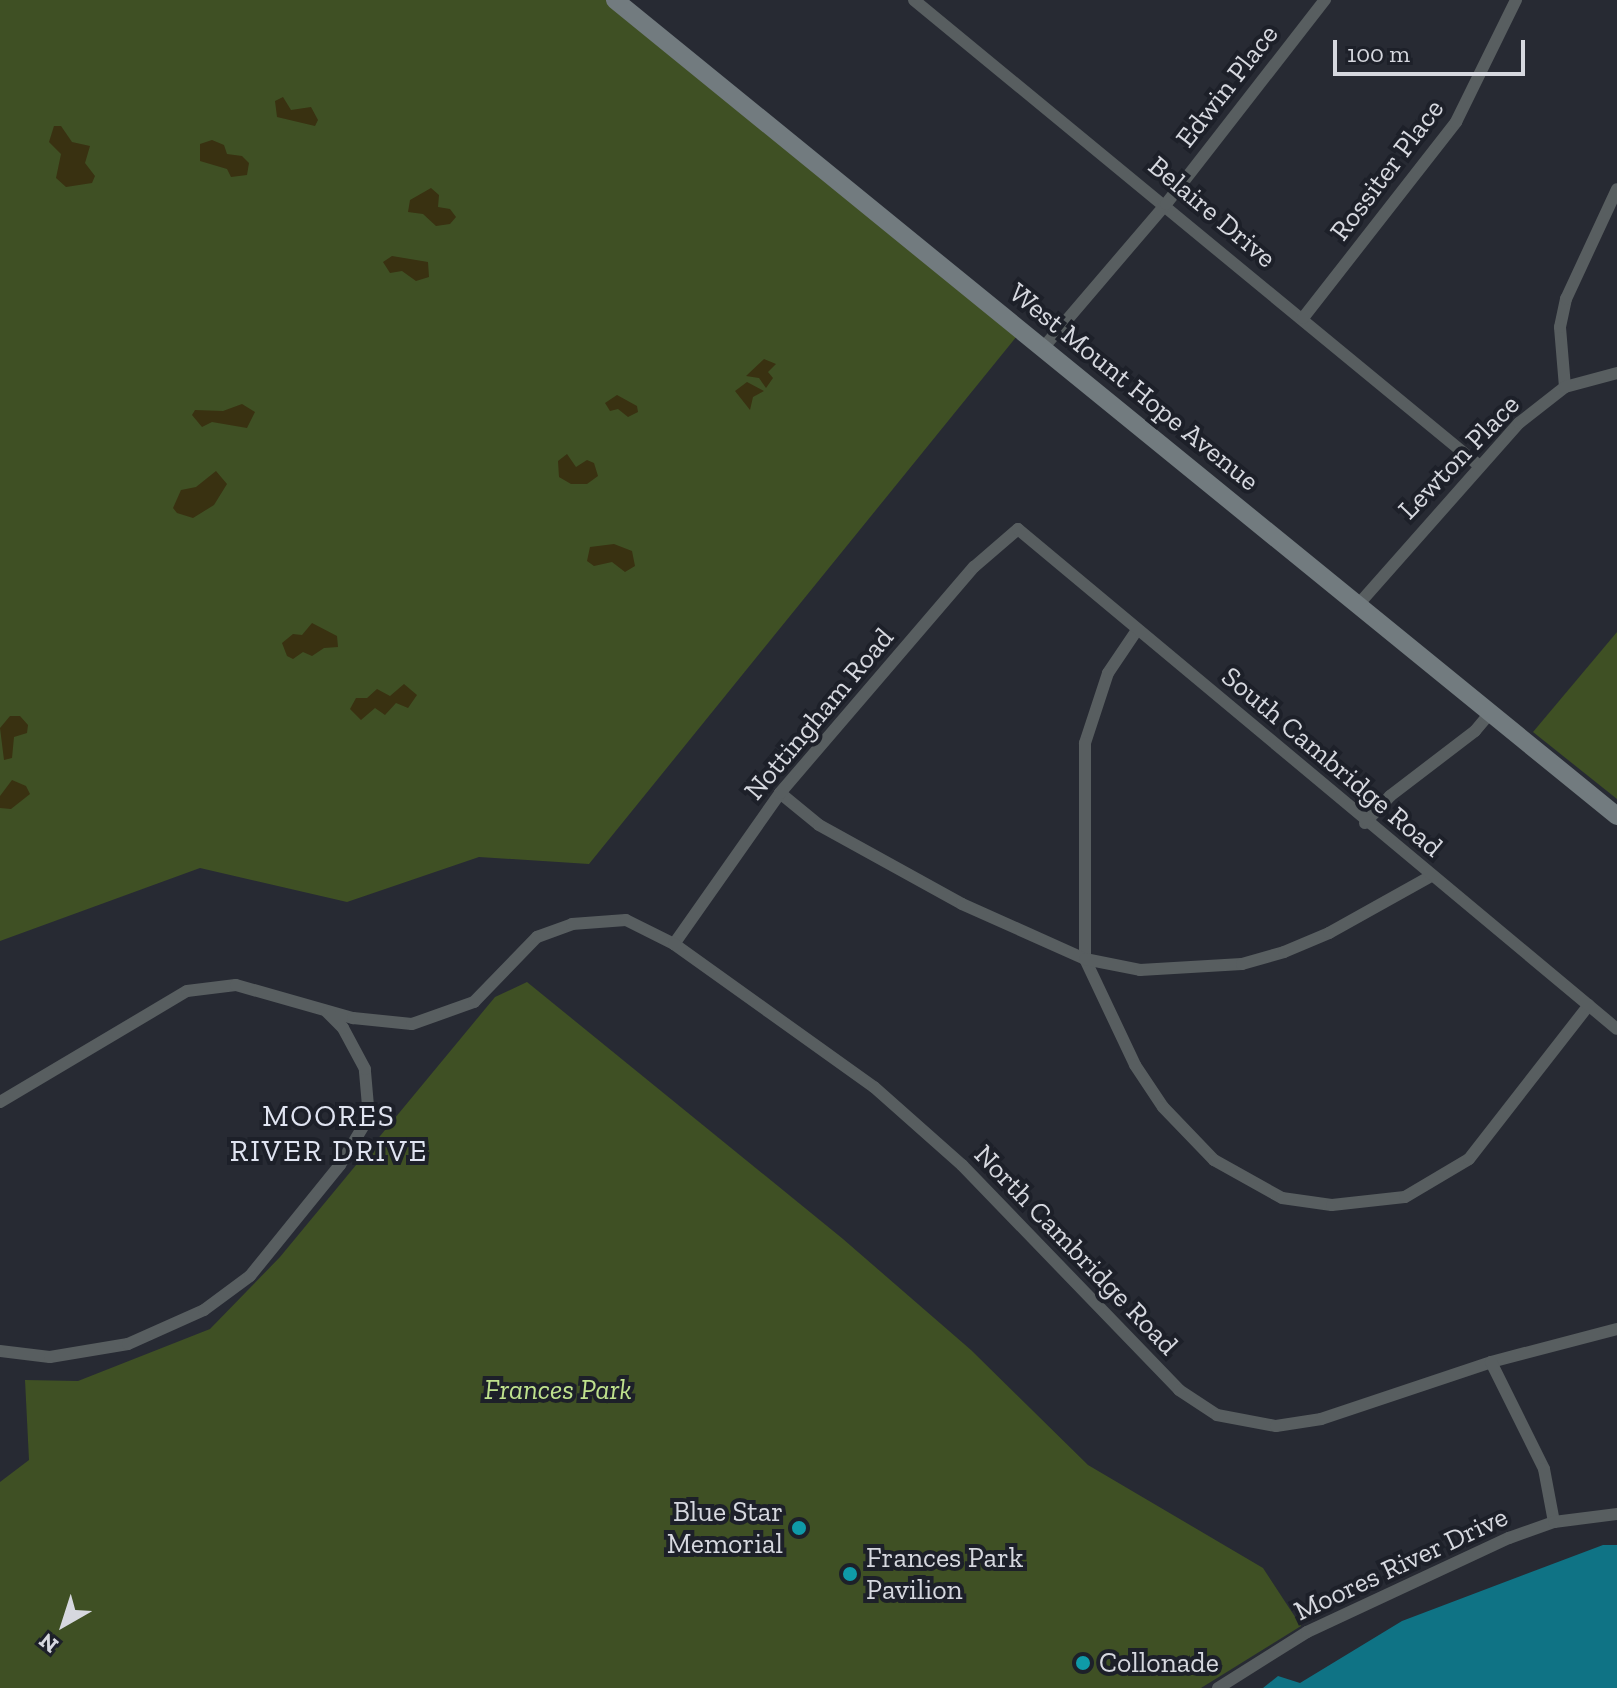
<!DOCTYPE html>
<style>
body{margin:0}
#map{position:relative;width:1617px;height:1688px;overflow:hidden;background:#272a33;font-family:"Zilla Slab",serif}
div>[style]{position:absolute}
.green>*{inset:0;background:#3f5024}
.sand>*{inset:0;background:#393111}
.water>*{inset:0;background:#0f7385}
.street>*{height:12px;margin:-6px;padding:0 6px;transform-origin:6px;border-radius:6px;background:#585e60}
.secondary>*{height:18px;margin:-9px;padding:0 9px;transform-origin:9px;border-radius:9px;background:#727b7f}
.dots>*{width:22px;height:22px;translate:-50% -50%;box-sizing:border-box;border:4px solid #1d2029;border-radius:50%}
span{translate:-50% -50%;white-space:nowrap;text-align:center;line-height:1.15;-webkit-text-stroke:8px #1d2029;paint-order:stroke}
.street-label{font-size:28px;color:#d6d8df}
.park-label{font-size:28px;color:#bfe28d;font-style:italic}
.poi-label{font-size:28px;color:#d6d8df}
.right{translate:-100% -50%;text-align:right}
.left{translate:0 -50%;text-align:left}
.neighbourhood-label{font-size:30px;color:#e0e4f1;letter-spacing:2px}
.north{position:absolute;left:24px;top:1584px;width:80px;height:80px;-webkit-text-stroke:6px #1d2029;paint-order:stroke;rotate:219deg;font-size:22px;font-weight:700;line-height:32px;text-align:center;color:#d6d8df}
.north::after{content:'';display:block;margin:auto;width:28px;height:36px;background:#d6d8df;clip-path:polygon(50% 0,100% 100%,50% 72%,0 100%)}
.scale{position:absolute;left:1333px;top:40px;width:192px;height:36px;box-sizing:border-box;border:4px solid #d6d8df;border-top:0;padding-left:10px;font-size:24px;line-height:28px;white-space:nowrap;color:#d6d8df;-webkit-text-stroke:6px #1d2029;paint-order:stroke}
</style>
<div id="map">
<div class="green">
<i style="clip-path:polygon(0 0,617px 0,1021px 331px,589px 864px,479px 857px,347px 902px,200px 868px,0 941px)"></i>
<i style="clip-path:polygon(1617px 632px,1617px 799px,1533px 732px)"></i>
<i style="clip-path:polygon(527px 982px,843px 1239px,971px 1350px,1088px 1465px,1263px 1568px,1301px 1626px,1201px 1688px,0 1688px,0 1482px,29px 1460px,25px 1380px,78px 1381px,210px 1329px,280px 1257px,495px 997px)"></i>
</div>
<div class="sand">
<i style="clip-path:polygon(283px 97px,291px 110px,311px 107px,318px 120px,315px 126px,277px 117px,275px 101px)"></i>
<i style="clip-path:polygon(54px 126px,61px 126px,72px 142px,90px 146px,85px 163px,95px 176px,92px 183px,66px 187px,56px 178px,61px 154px,49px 142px)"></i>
<i style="clip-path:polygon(212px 140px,224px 145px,227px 154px,242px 156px,249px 163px,247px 175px,231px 177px,227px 169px,200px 161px,200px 144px)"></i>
<i style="clip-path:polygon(431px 188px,439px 195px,438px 207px,450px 209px,456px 217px,450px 224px,436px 226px,423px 214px,408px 212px,410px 200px)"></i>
<i style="clip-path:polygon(392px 256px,428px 262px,429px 277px,416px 281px,402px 271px,390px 273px,383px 262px)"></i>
<i style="clip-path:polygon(764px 359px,776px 364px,768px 372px,773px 378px,766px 388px,759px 378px,746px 376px)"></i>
<i style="clip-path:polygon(747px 382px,764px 391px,753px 397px,750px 410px,735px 391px)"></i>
<i style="clip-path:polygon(617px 395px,637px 406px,638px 412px,628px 417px,618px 409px,610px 411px,605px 403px)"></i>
<i style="clip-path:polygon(242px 404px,255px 412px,247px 428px,212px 422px,202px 427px,192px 415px,195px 410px,223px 411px)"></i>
<i style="clip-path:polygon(567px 454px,576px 467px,587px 460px,594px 463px,598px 476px,587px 484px,571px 484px,559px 477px,558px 461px)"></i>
<i style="clip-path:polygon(216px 471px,227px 484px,214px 505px,193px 518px,177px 513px,173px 508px,181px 490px,196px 487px)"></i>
<i style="clip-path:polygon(614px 544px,632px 551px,635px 566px,625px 572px,612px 562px,594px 566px,587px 561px,590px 547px)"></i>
<i style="clip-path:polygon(312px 623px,337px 636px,338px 647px,324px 648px,312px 656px,303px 652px,293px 659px,287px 656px,282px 643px,293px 634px,302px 635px)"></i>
<i style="clip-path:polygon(404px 684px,417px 695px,408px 708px,396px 703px,385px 715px,375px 708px,361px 720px,350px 709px,356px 698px,367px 698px,377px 689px,390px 696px)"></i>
<i style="clip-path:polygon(10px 716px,20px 716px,28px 725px,27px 733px,14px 737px,12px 758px,4px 760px,0 728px)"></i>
<i style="clip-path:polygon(12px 780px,26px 786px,30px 794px,11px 809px,0 808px,0 796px)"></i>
</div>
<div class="water">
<i style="clip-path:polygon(1603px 1545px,1617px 1545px,1617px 1688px,1263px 1688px,1278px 1676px,1300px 1683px,1402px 1621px)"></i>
</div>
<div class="street">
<i style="left:914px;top:0;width:730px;rotate:39.49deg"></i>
<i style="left:1303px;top:318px;width:249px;rotate:-52deg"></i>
<i style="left:1456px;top:122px;width:136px;rotate:-63.8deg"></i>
<i style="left:1043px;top:348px;width:189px;rotate:-49.5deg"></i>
<i style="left:1166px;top:204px;width:259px;rotate:-52.1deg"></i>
<i style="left:1565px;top:387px;width:60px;rotate:-94.8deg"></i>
<i style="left:1560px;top:327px;width:29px;rotate:-78deg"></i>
<i style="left:1566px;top:299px;width:121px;rotate:-65.1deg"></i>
<i style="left:1357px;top:606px;width:244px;rotate:-48.5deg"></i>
<i style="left:1519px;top:423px;width:58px;rotate:-38deg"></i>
<i style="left:1565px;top:387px;width:54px;rotate:-15.1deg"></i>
<i style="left:1137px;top:630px;width:52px;rotate:124deg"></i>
<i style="left:1108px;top:673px;width:74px;rotate:108.2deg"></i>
<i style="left:1085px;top:743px;width:216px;rotate:90deg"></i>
<i style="left:1085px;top:959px;width:117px;rotate:64.7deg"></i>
<i style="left:1135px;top:1065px;width:50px;rotate:56.3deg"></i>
<i style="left:1163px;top:1107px;width:74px;rotate:46.1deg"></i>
<i style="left:1214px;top:1160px;width:78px;rotate:29.2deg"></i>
<i style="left:1282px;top:1198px;width:50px;rotate:8deg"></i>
<i style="left:1332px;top:1205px;width:73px;rotate:-6.3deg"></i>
<i style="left:1405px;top:1197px;width:74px;rotate:-30.7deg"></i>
<i style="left:1469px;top:1159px;width:195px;rotate:-52.1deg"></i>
<i style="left:780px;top:793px;width:50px;rotate:39.4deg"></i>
<i style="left:819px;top:825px;width:163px;rotate:28.9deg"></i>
<i style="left:962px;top:904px;width:135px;rotate:24.1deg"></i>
<i style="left:1085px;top:959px;width:56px;rotate:11.3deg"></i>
<i style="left:1140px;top:970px;width:102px;rotate:-3.4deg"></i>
<i style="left:1242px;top:964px;width:44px;rotate:-15.9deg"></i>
<i style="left:1284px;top:952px;width:49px;rotate:-22.9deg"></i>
<i style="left:1329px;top:933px;width:117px;rotate:-29.2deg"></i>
<i style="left:1365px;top:823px;width:37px;rotate:-47deg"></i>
<i style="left:1390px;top:796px;width:107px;rotate:-37.4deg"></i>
<i style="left:1475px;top:731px;width:23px;rotate:-50deg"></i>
<i style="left:674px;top:944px;width:184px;rotate:-54.9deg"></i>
<i style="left:780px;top:793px;width:298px;rotate:-49.4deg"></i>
<i style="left:974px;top:567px;width:58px;rotate:-40.8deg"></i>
<i style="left:1018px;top:529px;width:780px;rotate:39.85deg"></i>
<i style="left:0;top:1102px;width:217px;rotate:-30.7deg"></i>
<i style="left:187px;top:991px;width:49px;rotate:-7deg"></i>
<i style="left:236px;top:985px;width:122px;rotate:15.8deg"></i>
<i style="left:353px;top:1018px;width:59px;rotate:5.8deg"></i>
<i style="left:412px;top:1024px;width:66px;rotate:-19.5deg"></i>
<i style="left:474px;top:1002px;width:91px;rotate:-45.9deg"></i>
<i style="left:537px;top:937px;width:37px;rotate:-20deg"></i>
<i style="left:572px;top:924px;width:54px;rotate:-4.2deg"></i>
<i style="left:626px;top:920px;width:54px;rotate:26.6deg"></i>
<i style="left:674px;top:944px;width:246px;rotate:35.6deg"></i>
<i style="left:874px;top:1087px;width:118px;rotate:41.6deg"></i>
<i style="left:962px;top:1165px;width:313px;rotate:46deg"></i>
<i style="left:1179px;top:1390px;width:45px;rotate:33.3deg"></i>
<i style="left:1217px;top:1415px;width:60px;rotate:10.6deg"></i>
<i style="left:1276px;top:1426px;width:46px;rotate:-8.8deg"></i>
<i style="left:1321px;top:1419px;width:179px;rotate:-18.5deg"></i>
<i style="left:1491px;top:1362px;width:130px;rotate:-14.7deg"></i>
<i style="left:0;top:1351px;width:50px;rotate:6.8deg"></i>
<i style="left:50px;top:1357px;width:79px;rotate:-9.5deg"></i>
<i style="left:128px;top:1344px;width:83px;rotate:-24.1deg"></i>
<i style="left:204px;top:1310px;width:57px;rotate:-36.5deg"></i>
<i style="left:250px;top:1276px;width:143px;rotate:-51deg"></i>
<i style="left:340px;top:1165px;width:47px;rotate:-59deg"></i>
<i style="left:364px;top:1125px;width:19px;rotate:-78deg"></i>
<i style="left:368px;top:1106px;width:37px;rotate:-95deg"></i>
<i style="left:365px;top:1069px;width:47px;rotate:-118.2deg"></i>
<i style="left:343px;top:1028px;width:23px;rotate:-135deg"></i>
<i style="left:1491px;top:1362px;width:119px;rotate:63.6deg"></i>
<i style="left:1544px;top:1469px;width:54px;rotate:79.3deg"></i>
<i style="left:1218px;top:1688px;width:105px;rotate:-32.2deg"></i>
<i style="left:1307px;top:1632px;width:223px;rotate:-25deg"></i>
<i style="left:1509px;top:1538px;width:48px;rotate:-19.6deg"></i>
<i style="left:1554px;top:1522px;width:64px;rotate:-7.2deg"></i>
</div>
<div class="secondary">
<i style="left:615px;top:0;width:1292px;rotate:39.16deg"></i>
</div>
<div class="dots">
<i style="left:799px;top:1528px;background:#0f9aa8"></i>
<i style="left:850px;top:1574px;background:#0f9aa8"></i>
<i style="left:1083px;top:1663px;background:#0f9aa8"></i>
</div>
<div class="street-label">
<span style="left:1227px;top:86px;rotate:-52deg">Edwin Place</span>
<span style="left:1387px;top:170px;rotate:-53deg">Rossiter Place</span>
<span style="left:1212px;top:212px;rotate:40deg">Belaire Drive</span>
<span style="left:1134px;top:387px;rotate:39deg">West Mount Hope Avenue</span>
<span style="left:1459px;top:457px;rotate:-46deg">Lewton Place</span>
<span style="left:819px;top:714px;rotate:-50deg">Nottingham Road</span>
<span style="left:1332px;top:762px;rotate:40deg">South Cambridge Road</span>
<span style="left:1076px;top:1250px;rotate:46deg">North Cambridge Road</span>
<span style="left:1401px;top:1564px;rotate:-25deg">Moores River Drive</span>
</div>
<div class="park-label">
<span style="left:558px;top:1390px">Frances Park</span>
</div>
<div class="poi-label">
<span class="right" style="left:783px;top:1528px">Blue Star<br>Memorial</span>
<span class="left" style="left:866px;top:1574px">Frances Park<br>Pavilion</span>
<span class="left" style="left:1099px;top:1663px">Collonade</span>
</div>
<div class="neighbourhood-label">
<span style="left:329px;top:1133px">MOORES<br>RIVER DRIVE</span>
</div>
<div class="north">N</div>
<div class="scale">100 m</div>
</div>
